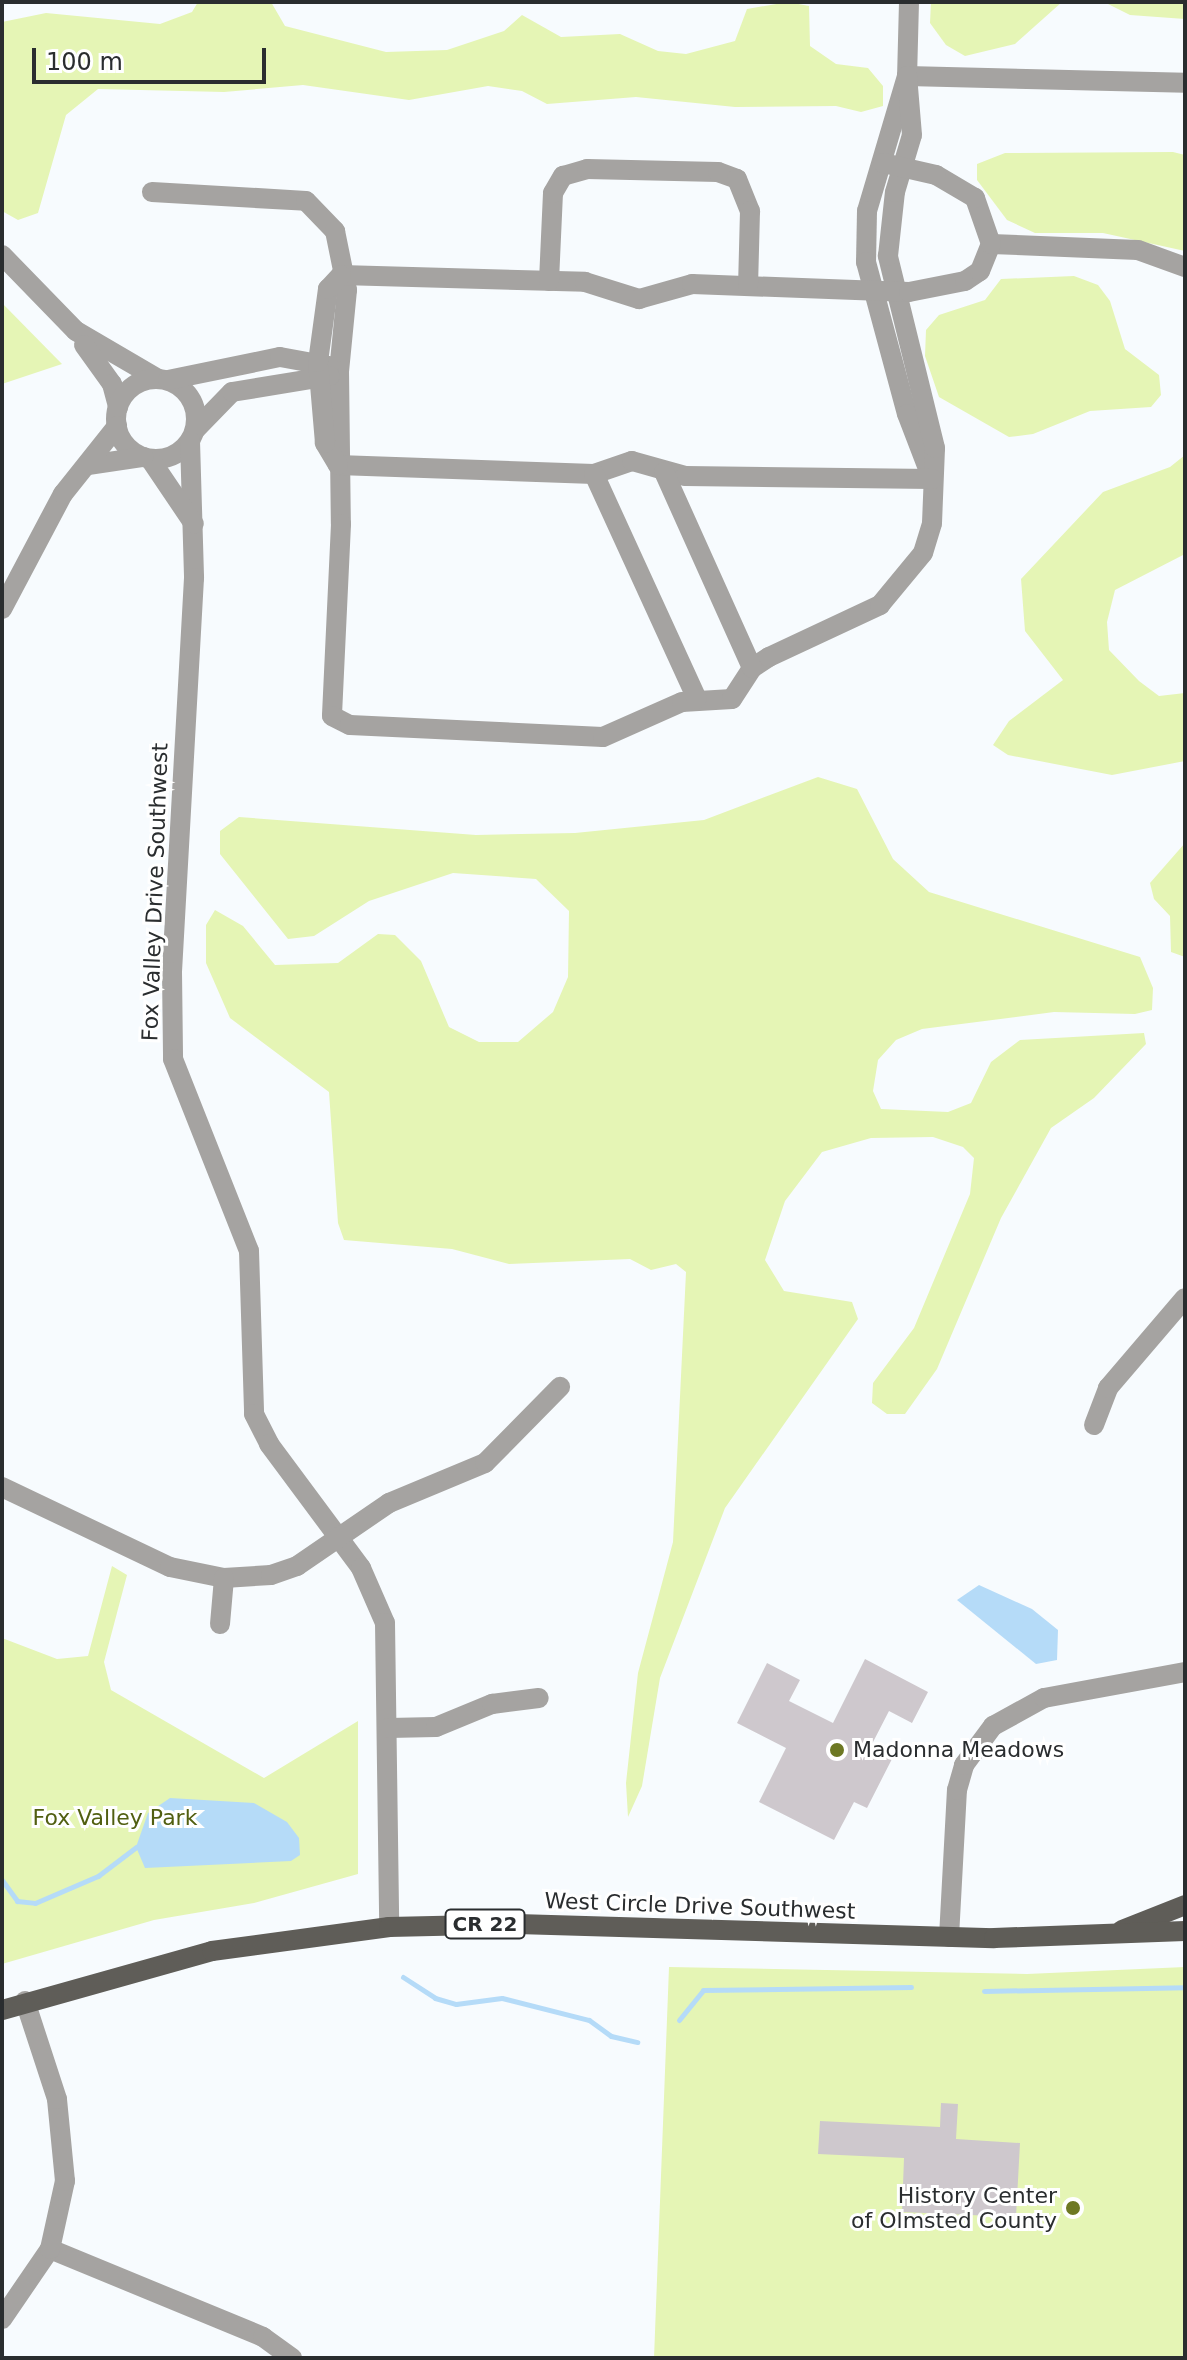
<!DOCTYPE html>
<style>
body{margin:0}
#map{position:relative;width:1187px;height:2360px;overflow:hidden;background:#f7fbfe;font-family:"DejaVu Sans",sans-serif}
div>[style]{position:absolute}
.green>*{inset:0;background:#e5f5b5}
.water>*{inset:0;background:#b5dbf8}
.stream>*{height:5px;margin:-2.5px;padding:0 2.5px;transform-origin:2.5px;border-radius:2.5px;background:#b5dbf8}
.building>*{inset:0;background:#cec8cd}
.minor>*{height:20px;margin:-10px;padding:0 10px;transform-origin:10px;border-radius:10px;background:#a5a3a1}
.minor>.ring{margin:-10px;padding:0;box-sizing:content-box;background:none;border:20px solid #a5a3a1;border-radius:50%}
.major>*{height:20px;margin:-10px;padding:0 10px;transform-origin:10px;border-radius:10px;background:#5f5d58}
.dots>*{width:22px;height:22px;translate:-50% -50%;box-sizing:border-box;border:4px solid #fff;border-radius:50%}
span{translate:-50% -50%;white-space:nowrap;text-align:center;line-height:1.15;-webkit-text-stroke:6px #fff;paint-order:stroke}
.shield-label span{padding:2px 6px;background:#fff;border:2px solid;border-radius:6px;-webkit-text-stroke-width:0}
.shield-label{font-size:20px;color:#2a2d2f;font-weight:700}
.street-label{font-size:22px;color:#2a2d2f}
.poi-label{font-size:22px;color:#2a2d2f}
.left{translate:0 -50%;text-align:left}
.right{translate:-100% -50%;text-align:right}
.park-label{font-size:22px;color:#515f11}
.frame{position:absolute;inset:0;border:4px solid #2a2d2f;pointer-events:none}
.scale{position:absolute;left:32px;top:48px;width:234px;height:36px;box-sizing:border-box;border:4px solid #2a2d2f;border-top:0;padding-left:10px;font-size:24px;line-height:28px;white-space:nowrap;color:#2a2d2f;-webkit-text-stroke:6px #fff;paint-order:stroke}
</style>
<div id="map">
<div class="green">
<i style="clip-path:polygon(198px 2px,271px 2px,285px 26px,386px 52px,447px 50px,504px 31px,522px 15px,561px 37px,620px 34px,658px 51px,686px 54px,735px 41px,747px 9px,788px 2px,809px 6px,810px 46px,836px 64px,868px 68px,883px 86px,883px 106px,861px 112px,836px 106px,735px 107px,636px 97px,547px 104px,522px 91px,488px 86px,409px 100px,303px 85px,224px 92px,98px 89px,66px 115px,38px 213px,18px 220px,2px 211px,2px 22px,46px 13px,160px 24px,192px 12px)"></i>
<i style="clip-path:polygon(931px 2px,1062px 2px,1015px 44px,965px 56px,946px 45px,930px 23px)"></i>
<i style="clip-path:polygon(1104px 2px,1185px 2px,1185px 19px,1130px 15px)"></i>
<i style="clip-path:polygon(1173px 152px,1185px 155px,1185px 251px,1103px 233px,1035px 233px,1007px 220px,977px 180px,977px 164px,1005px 153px)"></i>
<i style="clip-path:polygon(1074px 276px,1098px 285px,1110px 301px,1125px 349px,1159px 375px,1161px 395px,1151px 407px,1090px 411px,1033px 434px,1009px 437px,939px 397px,925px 356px,926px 330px,939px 315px,985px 300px,1001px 279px)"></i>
<i style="clip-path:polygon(2px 303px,62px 364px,2px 384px)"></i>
<i style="clip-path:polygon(1185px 455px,1185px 554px,1115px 590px,1107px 622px,1109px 650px,1139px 681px,1159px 696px,1185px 693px,1185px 761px,1112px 775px,1008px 755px,993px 745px,1009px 721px,1063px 680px,1025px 631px,1021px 579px,1103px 492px,1170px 467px)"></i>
<i style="clip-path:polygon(818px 777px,857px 789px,893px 859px,929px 892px,1140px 957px,1153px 988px,1152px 1010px,1135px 1014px,1054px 1012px,922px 1029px,896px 1040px,878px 1060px,873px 1091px,881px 1109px,948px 1112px,971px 1103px,991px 1062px,1020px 1040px,1144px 1033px,1146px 1044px,1094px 1098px,1051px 1128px,1001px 1218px,937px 1369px,905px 1414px,887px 1414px,872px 1403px,873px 1383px,914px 1328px,970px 1194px,974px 1158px,963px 1147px,933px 1137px,871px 1138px,822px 1152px,785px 1201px,765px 1260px,784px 1291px,852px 1302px,858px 1319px,725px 1508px,660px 1678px,642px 1786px,628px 1817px,626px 1783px,638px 1673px,673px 1542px,686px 1272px,676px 1264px,651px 1270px,630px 1259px,509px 1264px,452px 1249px,344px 1240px,338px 1223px,329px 1092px,230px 1018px,206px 963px,206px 925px,215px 910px,243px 926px,275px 965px,338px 963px,378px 934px,395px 935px,421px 961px,449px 1027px,479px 1042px,518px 1042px,553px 1012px,568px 977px,569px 911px,536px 879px,453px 873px,369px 901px,314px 936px,288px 939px,220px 854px,220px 831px,239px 817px,476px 835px,575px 833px,704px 820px)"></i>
<i style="clip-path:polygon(1185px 843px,1185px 957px,1171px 952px,1170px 916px,1154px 899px,1150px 883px)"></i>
<i style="clip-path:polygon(112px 1566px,127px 1575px,104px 1662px,111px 1690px,264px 1778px,358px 1721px,358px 1874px,254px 1903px,154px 1920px,2px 1964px,2px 1638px,57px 1659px,88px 1656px)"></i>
<i style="clip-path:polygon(669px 1967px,1027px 1974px,1185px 1967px,1185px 2358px,654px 2358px)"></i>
</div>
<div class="water">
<i style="clip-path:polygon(979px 1585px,1032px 1609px,1058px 1630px,1057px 1660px,1036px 1664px,957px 1600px)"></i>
<i style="clip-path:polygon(170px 1798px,254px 1803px,287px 1822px,299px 1838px,300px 1855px,291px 1861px,145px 1868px,136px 1847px,148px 1813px)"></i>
</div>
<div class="stream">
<i style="left:2px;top:1880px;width:26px;rotate:54deg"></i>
<i style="left:17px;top:1901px;width:18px;rotate:6deg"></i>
<i style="left:35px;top:1903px;width:69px;rotate:-23.2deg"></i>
<i style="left:98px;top:1876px;width:48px;rotate:-37.3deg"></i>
<i style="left:403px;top:1977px;width:38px;rotate:33deg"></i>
<i style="left:435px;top:1998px;width:22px;rotate:16deg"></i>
<i style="left:456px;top:2004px;width:46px;rotate:-7.4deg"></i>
<i style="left:502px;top:1998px;width:90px;rotate:14.2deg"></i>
<i style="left:589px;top:2020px;width:27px;rotate:36deg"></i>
<i style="left:611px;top:2036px;width:27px;rotate:13deg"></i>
<i style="left:984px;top:1991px;width:201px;rotate:-1.1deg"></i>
<i style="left:679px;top:2020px;width:38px;rotate:-51deg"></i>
<i style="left:703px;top:1990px;width:208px;rotate:-0.8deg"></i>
</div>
<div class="building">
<i style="clip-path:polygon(865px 1659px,928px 1692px,912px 1723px,889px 1711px,872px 1744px,894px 1755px,867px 1808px,854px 1802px,834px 1840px,759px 1802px,786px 1748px,737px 1723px,767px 1663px,800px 1680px,789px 1701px,833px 1723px)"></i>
<i style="clip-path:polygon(941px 2103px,958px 2104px,956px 2139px,1020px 2143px,1016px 2217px,902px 2212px,904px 2158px,818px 2154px,820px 2121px,940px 2127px)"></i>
</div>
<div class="minor">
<i style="left:909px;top:2px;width:74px;rotate:91.5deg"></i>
<i style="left:907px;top:76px;width:141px;rotate:106.5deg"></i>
<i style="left:867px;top:211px;width:51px;rotate:91.1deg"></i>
<i style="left:866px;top:262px;width:157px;rotate:74.9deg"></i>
<i style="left:907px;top:414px;width:64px;rotate:69deg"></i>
<i style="left:907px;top:76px;width:278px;rotate:1.4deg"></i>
<i style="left:152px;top:192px;width:154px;rotate:3.3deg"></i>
<i style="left:306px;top:201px;width:42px;rotate:46deg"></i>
<i style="left:335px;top:231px;width:60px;rotate:78.5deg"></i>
<i style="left:347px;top:290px;width:81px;rotate:95.6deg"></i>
<i style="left:339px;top:371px;width:153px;rotate:89.3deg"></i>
<i style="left:341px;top:524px;width:192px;rotate:92.7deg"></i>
<i style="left:332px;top:716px;width:20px;rotate:27deg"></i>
<i style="left:350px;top:725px;width:253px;rotate:2.7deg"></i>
<i style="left:603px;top:737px;width:86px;rotate:-23.9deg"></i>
<i style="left:682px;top:702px;width:50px;rotate:-3.4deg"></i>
<i style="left:732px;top:699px;width:37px;rotate:-57deg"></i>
<i style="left:752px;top:668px;width:20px;rotate:-33deg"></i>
<i style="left:769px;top:657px;width:123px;rotate:-25.1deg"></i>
<i style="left:880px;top:605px;width:67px;rotate:-50.4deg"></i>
<i style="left:923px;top:553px;width:31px;rotate:-73deg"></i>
<i style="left:932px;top:523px;width:75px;rotate:-87.7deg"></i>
<i style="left:935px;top:448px;width:198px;rotate:-103.8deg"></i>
<i style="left:888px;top:256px;width:64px;rotate:-83.8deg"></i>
<i style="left:895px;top:192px;width:59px;rotate:-73.4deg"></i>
<i style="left:912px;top:135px;width:59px;rotate:-94.8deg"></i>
<i style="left:991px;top:244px;width:147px;rotate:2.3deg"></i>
<i style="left:1138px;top:250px;width:50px;rotate:19.9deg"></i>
<i style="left:2px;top:255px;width:106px;rotate:45.8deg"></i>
<i style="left:76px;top:331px;width:95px;rotate:30.3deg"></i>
<i style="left:341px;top:275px;width:244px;rotate:1.6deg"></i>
<i style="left:585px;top:282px;width:57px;rotate:17.5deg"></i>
<i style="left:639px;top:299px;width:55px;rotate:-15.8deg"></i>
<i style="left:692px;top:284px;width:217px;rotate:2.1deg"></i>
<i style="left:909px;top:292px;width:57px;rotate:-11.1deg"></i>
<i style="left:965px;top:281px;width:18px;rotate:-34deg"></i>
<i style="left:980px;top:271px;width:29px;rotate:-68deg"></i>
<i style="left:991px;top:244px;width:49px;rotate:-109.2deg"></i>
<i style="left:975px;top:198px;width:45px;rotate:-149.5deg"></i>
<i style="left:936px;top:175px;width:54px;rotate:-167.2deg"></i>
<i style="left:549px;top:281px;width:88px;rotate:-87.4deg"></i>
<i style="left:553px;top:193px;width:20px;rotate:-60deg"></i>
<i style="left:563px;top:176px;width:25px;rotate:-16deg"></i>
<i style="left:587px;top:169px;width:131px;rotate:1.3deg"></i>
<i style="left:718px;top:172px;width:20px;rotate:20deg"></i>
<i style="left:737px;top:179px;width:35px;rotate:68deg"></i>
<i style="left:750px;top:211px;width:74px;rotate:91.5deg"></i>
<i style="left:84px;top:345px;width:48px;rotate:54.3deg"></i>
<i style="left:112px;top:384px;width:24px;rotate:75deg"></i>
<i class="ring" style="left:116px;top:379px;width:60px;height:60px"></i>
<i style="left:168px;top:380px;width:114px;rotate:-11.6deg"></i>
<i style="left:280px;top:357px;width:50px;rotate:10.4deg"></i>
<i style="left:195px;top:430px;width:53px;rotate:-45.8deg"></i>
<i style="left:232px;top:392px;width:99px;rotate:-9.3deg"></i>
<i style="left:190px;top:441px;width:137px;rotate:88.3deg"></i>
<i style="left:194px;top:578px;width:395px;rotate:93.2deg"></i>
<i style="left:172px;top:972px;width:87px;rotate:89.3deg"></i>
<i style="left:173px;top:1059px;width:206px;rotate:68.4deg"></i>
<i style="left:249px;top:1251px;width:163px;rotate:88.2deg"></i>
<i style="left:254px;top:1414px;width:34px;rotate:63deg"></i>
<i style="left:269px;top:1444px;width:154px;rotate:53.4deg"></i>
<i style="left:361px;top:1568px;width:60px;rotate:66.4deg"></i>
<i style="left:385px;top:1623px;width:304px;rotate:89.2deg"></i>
<i style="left:150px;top:459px;width:78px;rotate:55.9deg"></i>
<i style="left:88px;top:465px;width:56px;rotate:-8.3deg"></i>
<i style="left:338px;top:465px;width:256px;rotate:2deg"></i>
<i style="left:594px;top:474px;width:40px;rotate:-18.9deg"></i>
<i style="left:632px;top:461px;width:55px;rotate:15.8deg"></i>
<i style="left:685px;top:476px;width:247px;rotate:0.7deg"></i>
<i style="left:338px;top:465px;width:26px;rotate:-121deg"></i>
<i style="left:325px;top:443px;width:81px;rotate:-94.9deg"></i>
<i style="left:318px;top:362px;width:74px;rotate:-82.2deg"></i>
<i style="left:328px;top:289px;width:19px;rotate:-47deg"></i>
<i style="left:664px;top:472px;width:215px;rotate:65.8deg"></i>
<i style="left:594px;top:474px;width:247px;rotate:65.4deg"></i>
<i style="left:2px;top:609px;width:130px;rotate:-62.1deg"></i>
<i style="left:63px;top:494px;width:87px;rotate:-51.5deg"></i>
<i style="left:1094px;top:1425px;width:40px;rotate:-69deg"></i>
<i style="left:1108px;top:1388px;width:118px;rotate:-49.5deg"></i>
<i style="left:2px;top:1487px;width:186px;rotate:25.5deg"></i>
<i style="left:170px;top:1567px;width:55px;rotate:11.5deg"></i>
<i style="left:224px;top:1578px;width:47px;rotate:-3.7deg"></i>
<i style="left:271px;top:1575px;width:28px;rotate:-19deg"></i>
<i style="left:297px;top:1566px;width:112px;rotate:-34.4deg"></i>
<i style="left:389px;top:1503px;width:104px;rotate:-22.6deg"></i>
<i style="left:485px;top:1463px;width:107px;rotate:-45.4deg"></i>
<i style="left:220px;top:1624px;width:46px;rotate:-85deg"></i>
<i style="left:389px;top:1728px;width:47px;rotate:-1.2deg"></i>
<i style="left:436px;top:1727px;width:61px;rotate:-22.3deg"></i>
<i style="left:492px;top:1704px;width:47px;rotate:-7.3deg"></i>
<i style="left:949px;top:1937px;width:147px;rotate:-86.9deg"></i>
<i style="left:957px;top:1790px;width:26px;rotate:-74deg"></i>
<i style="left:964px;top:1765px;width:49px;rotate:-53.4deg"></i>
<i style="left:993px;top:1726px;width:58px;rotate:-28.8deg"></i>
<i style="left:1044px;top:1698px;width:143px;rotate:-10.4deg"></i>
<i style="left:50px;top:2249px;width:230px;rotate:22.4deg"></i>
<i style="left:263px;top:2337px;width:36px;rotate:36deg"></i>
<i style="left:2px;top:2319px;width:85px;rotate:-55.6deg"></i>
<i style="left:50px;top:2249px;width:70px;rotate:-77.6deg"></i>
<i style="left:65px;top:2181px;width:82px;rotate:-95.6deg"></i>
<i style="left:57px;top:2099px;width:103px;rotate:-108.1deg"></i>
</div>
<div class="major">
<i style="left:1122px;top:1930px;width:68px;rotate:-21.6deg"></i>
<i style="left:2px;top:2010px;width:218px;rotate:-15.7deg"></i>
<i style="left:212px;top:1951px;width:179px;rotate:-7.7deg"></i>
<i style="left:389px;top:1927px;width:128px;rotate:-1.3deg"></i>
<i style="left:517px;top:1924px;width:477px;rotate:1.7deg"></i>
<i style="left:994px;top:1938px;width:191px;rotate:-2.1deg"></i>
</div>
<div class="dots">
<i style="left:837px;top:1750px;background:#6d7823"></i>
<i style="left:1073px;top:2208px;background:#6d7823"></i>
</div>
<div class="shield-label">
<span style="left:485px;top:1924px">CR 22</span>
</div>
<div class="street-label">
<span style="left:155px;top:892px;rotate:-88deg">Fox Valley Drive Southwest</span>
<span style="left:700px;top:1906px;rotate:2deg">West Circle Drive Southwest</span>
</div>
<div class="poi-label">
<span class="left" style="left:853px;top:1750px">Madonna Meadows</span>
<span class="right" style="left:1057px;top:2208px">History Center<br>of Olmsted County</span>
</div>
<div class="park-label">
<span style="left:115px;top:1818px">Fox Valley Park</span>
</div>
<div class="frame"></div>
<div class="scale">100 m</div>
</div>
